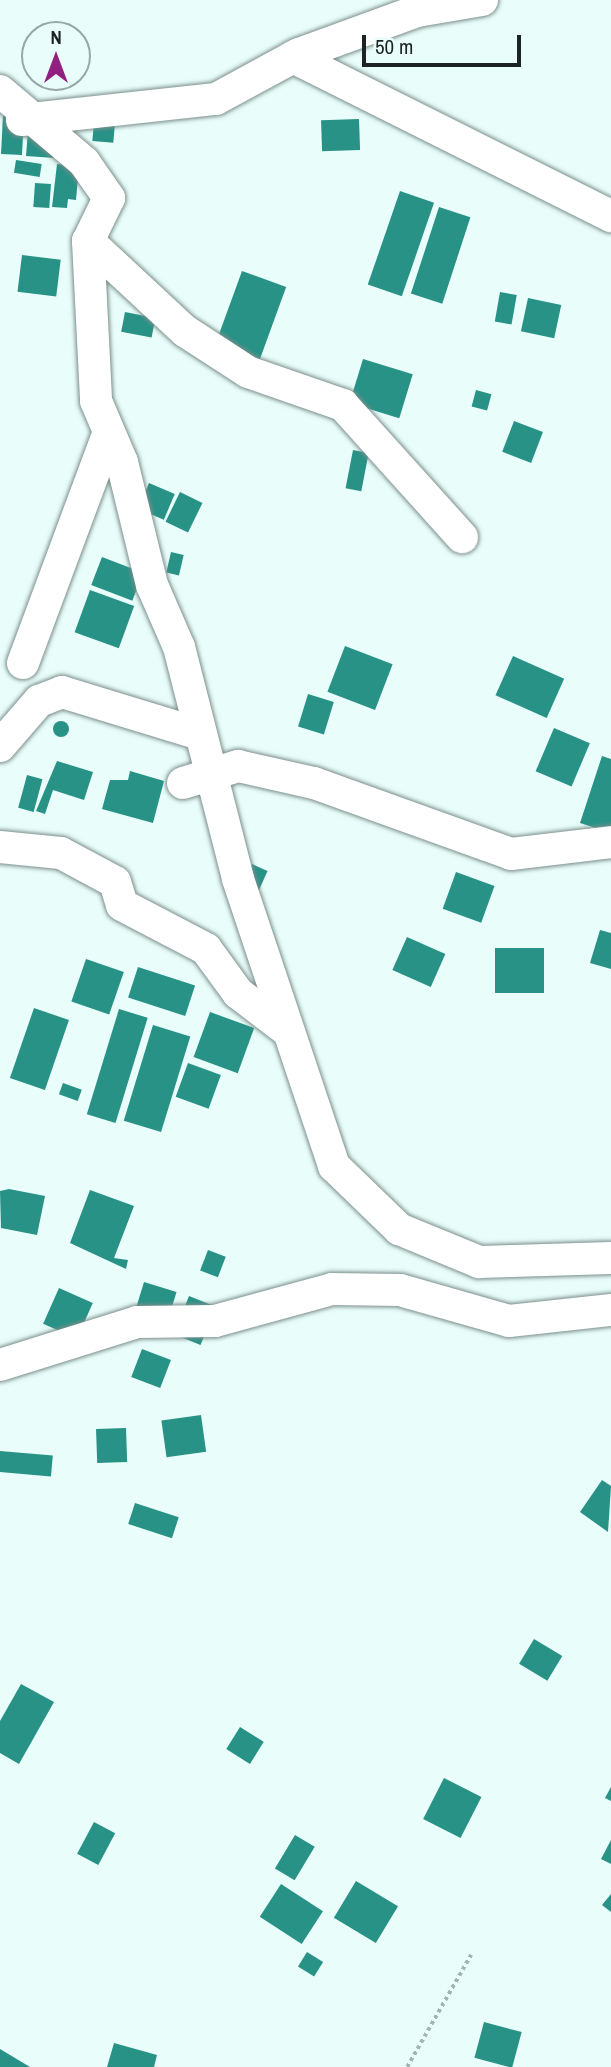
<!DOCTYPE html>
<style>
body{margin:0}
#map{position:relative;width:611px;height:2067px;overflow:hidden;background:#e9fefb;font-family:"Archivo Narrow",sans-serif}
div>[style]{position:absolute}
.building>*{inset:0;background:#289287;transform-origin:0 0}
.round{border-radius:50%}
.path>*{height:3.5px;margin-top:-1.75px;transform-origin:0;background:repeating-linear-gradient(90deg,#a3b4b2 0 3.5px,transparent 0 7px)}
.roads{filter:drop-shadow(0 0 2px #7b8e8b) drop-shadow(0 0 2px #7b8e8b)}
.minor>*{height:32px;margin:-16px;padding:0 16px;transform-origin:16px;border-radius:16px;background:#fff}
span{translate:-50% -50%;white-space:nowrap;text-align:center;line-height:1.15;-webkit-text-stroke:5px #e9fefb;paint-order:stroke}
.north{position:absolute;left:21px;top:21px;width:70px;height:70px;box-sizing:border-box;background:#e9fefb;border:2px solid #97a7a5;border-radius:50%;rotate:0deg;font-size:19px;font-weight:700;line-height:28px;text-align:center;color:#1c2423}
.north::after{content:'';display:block;margin:auto;width:24px;height:32px;background:#912080;clip-path:polygon(50% 0,100% 100%,50% 72%,0 100%)}
.scale{position:absolute;left:362px;top:35px;width:159px;height:32px;box-sizing:border-box;border:4px solid #1c2423;border-top:0;padding-left:9px;font-size:21px;line-height:24px;white-space:nowrap;color:#1c2423;-webkit-text-stroke:5px #e9fefb;paint-order:stroke}
</style>
<div id="map">
<div class="building">
<i style="left:3px;top:116px;width:21px;height:38px;rotate:3deg"></i>
<i style="clip-path:polygon(59px 116px,55px 158px,26px 156px,28px 131px)"></i>
<i style="left:359px;top:119px;width:31px;height:38px;rotate:88deg"></i>
<i style="left:94px;top:122px;width:21px;height:19px;rotate:5deg"></i>
<i style="left:16px;top:160px;width:26px;height:13px;rotate:9deg"></i>
<i style="clip-path:polygon(57px 164px,79px 166px,76px 200px,68px 199px,67px 208px,52px 207px)"></i>
<i style="left:35px;top:183px;width:16px;height:24px;rotate:4deg"></i>
<i style="left:400px;top:191px;width:36px;height:99px;rotate:19deg"></i>
<i style="left:439px;top:207px;width:33px;height:91px;rotate:18deg"></i>
<i style="left:22px;top:255px;width:39px;height:37px;rotate:7deg"></i>
<i style="left:242px;top:271px;width:47px;height:80px;rotate:20deg"></i>
<i style="left:500px;top:292px;width:17px;height:30px;rotate:10deg"></i>
<i style="left:528px;top:298px;width:34px;height:34px;rotate:12deg"></i>
<i style="left:125px;top:312px;width:31px;height:20px;rotate:11deg"></i>
<i style="left:363px;top:359px;width:52px;height:46px;rotate:17deg"></i>
<i style="left:476px;top:390px;width:16px;height:17px;rotate:15deg"></i>
<i style="left:514px;top:421px;width:31px;height:33px;rotate:21deg"></i>
<i style="left:353px;top:450px;width:16px;height:39px;rotate:11deg"></i>
<i style="left:149px;top:483px;width:28px;height:28px;rotate:23deg"></i>
<i style="left:180px;top:492px;width:25px;height:33px;rotate:26deg"></i>
<i style="left:171px;top:552px;width:13px;height:21px;rotate:13deg"></i>
<i style="left:102px;top:557px;width:44px;height:30px;rotate:21deg"></i>
<i style="left:90px;top:590px;width:47px;height:45px;rotate:20deg"></i>
<i style="left:345px;top:646px;width:51px;height:49px;rotate:21deg"></i>
<i style="left:513px;top:656px;width:56px;height:43px;rotate:24deg"></i>
<i style="left:308px;top:694px;width:27px;height:34px;rotate:17deg"></i>
<i class="round" style="left:53px;top:721px;width:16px;height:16px"></i>
<i style="left:554px;top:728px;width:39px;height:47px;rotate:23deg"></i>
<i style="clip-path:polygon(602px 756px,611px 759px,611px 833px,580px 823px)"></i>
<i style="clip-path:polygon(57px 761px,93px 772px,84px 800px,53px 790px,45px 814px,36px 811px)"></i>
<i style="clip-path:polygon(130px 771px,164px 781px,153px 823px,102px 809px,110px 780px,128px 780px)"></i>
<i style="left:27px;top:775px;width:16px;height:34px;rotate:15deg"></i>
<i style="left:252px;top:864px;width:17px;height:27px;rotate:24deg"></i>
<i style="left:456px;top:872px;width:41px;height:39px;rotate:20deg"></i>
<i style="clip-path:polygon(600px 930px,611px 933px,611px 969px,590px 963px)"></i>
<i style="left:407px;top:937px;width:42px;height:36px;rotate:24deg"></i>
<i style="left:495px;top:948px;width:49px;height:45px"></i>
<i style="left:86px;top:959px;width:40px;height:45px;rotate:19deg"></i>
<i style="left:138px;top:967px;width:60px;height:32px;rotate:18deg"></i>
<i style="left:34px;top:1008px;width:37px;height:74px;rotate:19deg"></i>
<i style="left:119px;top:1009px;width:30px;height:110px;rotate:17deg"></i>
<i style="left:210px;top:1012px;width:47px;height:48px;rotate:20deg"></i>
<i style="left:153px;top:1025px;width:39px;height:100px;rotate:17deg"></i>
<i style="left:188px;top:1063px;width:35px;height:36px;rotate:20deg"></i>
<i style="left:63px;top:1083px;width:20px;height:12px;rotate:20deg"></i>
<i style="clip-path:polygon(9px 1189px,45px 1196px,37px 1235px,1px 1228px,0 1191px)"></i>
<i style="clip-path:polygon(90px 1190px,134px 1206px,114px 1258px,128px 1260px,126px 1269px,70px 1243px)"></i>
<i style="left:208px;top:1250px;width:19px;height:22px;rotate:21deg"></i>
<i style="left:144px;top:1282px;width:34px;height:28px;rotate:17deg"></i>
<i style="left:59px;top:1288px;width:37px;height:39px;rotate:24deg"></i>
<i style="left:189px;top:1296px;width:29px;height:41px;rotate:22deg"></i>
<i style="left:142px;top:1349px;width:31px;height:30px;rotate:21deg"></i>
<i style="left:201px;top:1415px;width:37px;height:40px;rotate:82deg"></i>
<i style="left:126px;top:1428px;width:34px;height:30px;rotate:88deg"></i>
<i style="left:0;top:1451px;width:53px;height:21px;rotate:5deg"></i>
<i style="clip-path:polygon(602px 1480px,611px 1486px,608px 1532px,580px 1512px)"></i>
<i style="left:135px;top:1503px;width:46px;height:22px;rotate:18deg"></i>
<i style="left:534px;top:1639px;width:33px;height:29px;rotate:31deg"></i>
<i style="clip-path:polygon(21px 1684px,54px 1702px,19px 1764px,0 1753px,0 1721px)"></i>
<i style="left:240px;top:1727px;width:28px;height:26px;rotate:32deg"></i>
<i style="left:444px;top:1778px;width:42px;height:46px;rotate:27deg"></i>
<i style="clip-path:polygon(611px 1787px,611px 1801px,605px 1798px)"></i>
<i style="left:94px;top:1822px;width:24px;height:36px;rotate:28deg"></i>
<i style="left:295px;top:1835px;width:23px;height:39px;rotate:31deg"></i>
<i style="clip-path:polygon(611px 1840px,611px 1864px,601px 1859px)"></i>
<i style="left:356px;top:1881px;width:49px;height:43px;rotate:31deg"></i>
<i style="left:281px;top:1884px;width:50px;height:39px;rotate:33deg"></i>
<i style="clip-path:polygon(611px 1894px,611px 1912px,602px 1905px)"></i>
<i style="left:307px;top:1952px;width:19px;height:17px;rotate:32deg"></i>
<i style="left:484px;top:2022px;width:39px;height:37px;rotate:15deg"></i>
<i style="clip-path:polygon(114px 2043px,157px 2055px,154px 2067px,107px 2067px)"></i>
<i style="clip-path:polygon(0 2049px,30px 2067px,0 2067px)"></i>
</div>
<div class="path">
<i style="left:407px;top:2067px;width:129px;rotate:-60.3deg"></i>
</div>
<div class="roads">
<div class="minor">
<i style="left:293px;top:57px;width:356px;rotate:26.6deg"></i>
<i style="left:0;top:91px;width:110px;rotate:40.2deg"></i>
<i style="left:84px;top:162px;width:44px;rotate:55.2deg"></i>
<i style="left:109px;top:198px;width:48px;rotate:116deg"></i>
<i style="left:88px;top:241px;width:160px;rotate:87.1deg"></i>
<i style="left:96px;top:401px;width:66px;rotate:66.9deg"></i>
<i style="left:122px;top:462px;width:127px;rotate:76.3deg"></i>
<i style="left:152px;top:585px;width:68px;rotate:66.5deg"></i>
<i style="left:179px;top:647px;width:239px;rotate:75.7deg"></i>
<i style="left:238px;top:879px;width:303px;rotate:71.5deg"></i>
<i style="left:334px;top:1166px;width:91px;rotate:44.1deg"></i>
<i style="left:399px;top:1229px;width:87px;rotate:22.4deg"></i>
<i style="left:479px;top:1262px;width:132px;rotate:-1.7deg"></i>
<i style="left:22px;top:120px;width:195px;rotate:-6.2deg"></i>
<i style="left:216px;top:99px;width:94px;rotate:-28.5deg"></i>
<i style="left:299px;top:54px;width:126px;rotate:-20deg"></i>
<i style="left:417px;top:11px;width:66px;rotate:-9.6deg"></i>
<i style="left:88px;top:241px;width:132px;rotate:42.9deg"></i>
<i style="left:185px;top:331px;width:75px;rotate:33.1deg"></i>
<i style="left:248px;top:372px;width:101px;rotate:19.2deg"></i>
<i style="left:343px;top:405px;width:178px;rotate:48deg"></i>
<i style="left:23px;top:663px;width:246px;rotate:-69.6deg"></i>
<i style="left:0;top:746px;width:60px;rotate:-49.1deg"></i>
<i style="left:39px;top:701px;width:25px;rotate:-21deg"></i>
<i style="left:62px;top:692px;width:143px;rotate:17deg"></i>
<i style="left:183px;top:783px;width:58px;rotate:-17.2deg"></i>
<i style="left:238px;top:766px;width:78px;rotate:12.6deg"></i>
<i style="left:314px;top:783px;width:209px;rotate:19.8deg"></i>
<i style="left:511px;top:854px;width:101px;rotate:-6.8deg"></i>
<i style="left:0;top:847px;width:61px;rotate:5.6deg"></i>
<i style="left:61px;top:853px;width:61px;rotate:28.2deg"></i>
<i style="left:115px;top:882px;width:24px;rotate:73deg"></i>
<i style="left:122px;top:905px;width:95px;rotate:27.6deg"></i>
<i style="left:206px;top:949px;width:54px;rotate:54deg"></i>
<i style="left:238px;top:993px;width:64px;rotate:37.4deg"></i>
<i style="left:0;top:1365px;width:144px;rotate:-17.4deg"></i>
<i style="left:137px;top:1322px;width:78px;rotate:-0.7deg"></i>
<i style="left:215px;top:1321px;width:121px;rotate:-15.3deg"></i>
<i style="left:332px;top:1289px;width:68px;rotate:0.8deg"></i>
<i style="left:400px;top:1290px;width:113px;rotate:15.9deg"></i>
<i style="left:509px;top:1321px;width:103px;rotate:-6.2deg"></i>
</div>
</div>
<div class="north">N</div>
<div class="scale">50 m</div>
</div>
